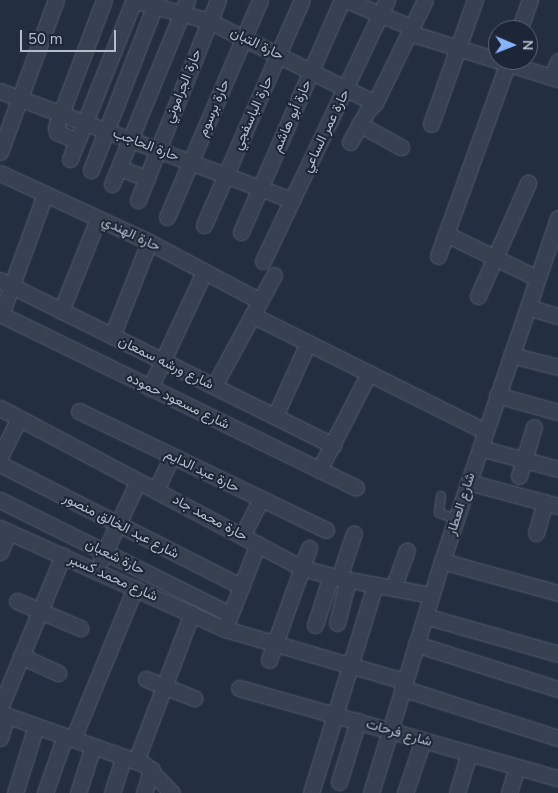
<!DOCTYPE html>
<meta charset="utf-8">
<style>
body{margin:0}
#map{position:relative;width:558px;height:793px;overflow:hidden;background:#232f41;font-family:"Nunito Sans",Vazirmatn,sans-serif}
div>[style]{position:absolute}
.roads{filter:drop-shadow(0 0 1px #535c6b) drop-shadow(0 0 1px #535c6b)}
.lane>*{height:8px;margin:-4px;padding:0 4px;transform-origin:4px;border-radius:4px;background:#384151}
.street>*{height:15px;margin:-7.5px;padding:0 7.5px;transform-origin:7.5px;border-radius:7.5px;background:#384151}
span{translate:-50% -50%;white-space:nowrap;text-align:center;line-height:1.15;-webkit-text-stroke:4px #1d2636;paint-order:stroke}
.street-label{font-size:14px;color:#b4bdcb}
.north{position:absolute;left:488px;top:20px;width:50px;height:50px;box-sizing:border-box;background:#1d2636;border:1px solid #596272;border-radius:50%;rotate:91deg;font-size:14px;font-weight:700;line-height:20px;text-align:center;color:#b4bdcb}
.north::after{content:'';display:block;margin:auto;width:18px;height:22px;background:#86b2ff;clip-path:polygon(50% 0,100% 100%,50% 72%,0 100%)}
.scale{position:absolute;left:20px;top:30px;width:96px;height:22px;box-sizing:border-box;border:2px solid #b4bdcb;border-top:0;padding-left:6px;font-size:15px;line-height:18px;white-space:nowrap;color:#b4bdcb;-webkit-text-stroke:4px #1d2636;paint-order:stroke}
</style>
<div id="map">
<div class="roads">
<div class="lane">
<i style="left:441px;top:496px;width:17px;rotate:97deg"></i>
<i style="left:439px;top:513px;width:18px;rotate:19deg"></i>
</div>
<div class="street">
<i style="left:133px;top:0;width:79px;rotate:15.4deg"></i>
<i style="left:209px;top:21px;width:185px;rotate:26.3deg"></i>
<i style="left:346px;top:0;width:70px;rotate:22.6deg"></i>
<i style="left:519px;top:30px;width:32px;rotate:-70deg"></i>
<i style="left:410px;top:33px;width:155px;rotate:17.3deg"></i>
<i style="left:552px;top:77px;width:17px;rotate:-69deg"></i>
<i style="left:0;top:91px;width:312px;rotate:20.5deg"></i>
<i style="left:359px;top:124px;width:48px;rotate:28.7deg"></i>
<i style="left:431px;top:124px;width:132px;rotate:-70.5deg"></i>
<i style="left:77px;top:141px;width:22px;rotate:-156deg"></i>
<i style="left:57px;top:132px;width:5px;rotate:-101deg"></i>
<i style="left:56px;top:127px;width:136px;rotate:-69.3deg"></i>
<i style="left:350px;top:142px;width:35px;rotate:-61deg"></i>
<i style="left:367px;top:111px;width:11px;rotate:-45deg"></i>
<i style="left:375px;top:103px;width:114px;rotate:-64.1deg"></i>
<i style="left:0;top:152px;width:162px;rotate:-69.8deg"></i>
<i style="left:70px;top:159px;width:171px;rotate:-68.1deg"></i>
<i style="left:119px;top:168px;width:30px;rotate:20deg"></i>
<i style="left:91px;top:170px;width:182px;rotate:-68.8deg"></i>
<i style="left:0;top:173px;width:164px;rotate:24.8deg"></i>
<i style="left:149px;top:242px;width:126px;rotate:28deg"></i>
<i style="left:112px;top:184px;width:199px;rotate:-67.8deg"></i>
<i style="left:138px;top:200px;width:215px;rotate:-68.2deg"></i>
<i style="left:167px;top:217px;width:236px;rotate:-66.8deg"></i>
<i style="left:204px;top:225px;width:245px;rotate:-66.5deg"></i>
<i style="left:241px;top:232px;width:253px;rotate:-66.5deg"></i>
<i style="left:446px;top:234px;width:101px;rotate:25.8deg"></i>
<i style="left:438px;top:256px;width:208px;rotate:-70.1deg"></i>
<i style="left:263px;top:261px;width:289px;rotate:-64.6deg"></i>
<i style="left:0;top:280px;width:372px;rotate:26.4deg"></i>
<i style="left:478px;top:296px;width:124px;rotate:-66.1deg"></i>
<i style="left:528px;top:307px;width:31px;rotate:17deg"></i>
<i style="left:61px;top:311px;width:99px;rotate:-68.1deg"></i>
<i style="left:0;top:314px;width:396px;rotate:26deg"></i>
<i style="left:1px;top:315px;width:129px;rotate:-70deg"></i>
<i style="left:252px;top:315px;width:260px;rotate:26.5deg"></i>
<i style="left:112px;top:336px;width:101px;rotate:-68.5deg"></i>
<i style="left:511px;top:355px;width:49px;rotate:14.3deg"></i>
<i style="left:214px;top:386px;width:126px;rotate:-61.6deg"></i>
<i style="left:150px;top:388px;width:128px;rotate:-65deg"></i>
<i style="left:497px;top:395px;width:63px;rotate:15.6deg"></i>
<i style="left:0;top:408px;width:342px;rotate:27.9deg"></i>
<i style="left:302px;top:568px;width:38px;rotate:15deg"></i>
<i style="left:339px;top:578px;width:94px;rotate:10.5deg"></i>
<i style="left:79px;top:411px;width:274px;rotate:25.7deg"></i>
<i style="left:275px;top:416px;width:80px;rotate:-65.7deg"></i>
<i style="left:480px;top:448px;width:81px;rotate:15.1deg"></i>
<i style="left:0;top:457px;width:43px;rotate:-64deg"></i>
<i style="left:0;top:464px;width:271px;rotate:26.9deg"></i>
<i style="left:319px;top:470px;width:109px;rotate:-62.7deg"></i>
<i style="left:519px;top:476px;width:51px;rotate:-73deg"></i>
<i style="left:468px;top:482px;width:93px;rotate:14.9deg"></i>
<i style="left:156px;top:490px;width:38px;rotate:-65deg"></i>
<i style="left:0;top:500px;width:257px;rotate:26.4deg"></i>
<i style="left:0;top:528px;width:247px;rotate:24.2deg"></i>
<i style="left:225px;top:629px;width:186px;rotate:16.2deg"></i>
<i style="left:536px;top:533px;width:32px;rotate:-74deg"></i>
<i style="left:242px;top:536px;width:42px;rotate:-62.8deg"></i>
<i style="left:0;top:552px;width:22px;rotate:-66deg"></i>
<i style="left:101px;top:560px;width:87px;rotate:-64.9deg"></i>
<i style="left:442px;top:561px;width:120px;rotate:15.4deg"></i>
<i style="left:339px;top:578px;width:47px;rotate:-71.6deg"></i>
<i style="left:393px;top:588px;width:40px;rotate:-69.8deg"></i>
<i style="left:17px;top:601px;width:69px;rotate:23.2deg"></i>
<i style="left:425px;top:616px;width:138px;rotate:15.9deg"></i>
<i style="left:227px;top:623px;width:85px;rotate:-68.6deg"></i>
<i style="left:337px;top:623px;width:44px;rotate:-75.7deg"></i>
<i style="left:315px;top:625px;width:52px;rotate:-71.9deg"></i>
<i style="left:416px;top:644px;width:149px;rotate:17.6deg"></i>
<i style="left:21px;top:656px;width:41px;rotate:24.7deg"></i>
<i style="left:269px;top:660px;width:119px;rotate:-70.3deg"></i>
<i style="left:146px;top:679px;width:52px;rotate:21.6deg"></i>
<i style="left:239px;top:688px;width:331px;rotate:15.8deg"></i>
<i style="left:402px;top:688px;width:164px;rotate:17.8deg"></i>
<i style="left:0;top:708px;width:165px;rotate:-67.6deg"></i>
<i style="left:0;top:713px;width:153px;rotate:19.5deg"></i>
<i style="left:144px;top:764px;width:40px;rotate:46deg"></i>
<i style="left:0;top:738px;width:24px;rotate:-73deg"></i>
<i style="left:73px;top:739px;width:163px;rotate:-67.7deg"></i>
<i style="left:136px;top:761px;width:158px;rotate:-69.3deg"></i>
<i style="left:339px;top:782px;width:64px;rotate:-72.7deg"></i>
<i style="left:15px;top:793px;width:70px;rotate:-72.6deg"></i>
<i style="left:45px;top:793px;width:60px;rotate:-70.7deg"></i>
<i style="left:78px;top:793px;width:49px;rotate:-72.3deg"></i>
<i style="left:112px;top:793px;width:38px;rotate:-72deg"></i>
<i style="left:144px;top:793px;width:25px;rotate:-72deg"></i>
<i style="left:311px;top:793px;width:218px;rotate:-72.9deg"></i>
<i style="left:371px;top:793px;width:243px;rotate:-73deg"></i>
<i style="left:442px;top:561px;width:362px;rotate:-71.3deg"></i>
<i style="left:405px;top:793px;width:56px;rotate:-71.2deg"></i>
<i style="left:457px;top:793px;width:42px;rotate:-73.3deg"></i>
<i style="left:509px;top:793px;width:27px;rotate:-73deg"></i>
</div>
</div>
<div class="street-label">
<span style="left:257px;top:44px;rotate:26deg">حارة التبان</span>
<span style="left:183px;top:86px;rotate:-68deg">حارة الجراموني</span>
<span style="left:214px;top:108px;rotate:-67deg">حارة برسوم</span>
<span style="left:253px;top:113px;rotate:-66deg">حارة الباسفجي</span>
<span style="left:292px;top:116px;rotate:-66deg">حارة أبو هاشم</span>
<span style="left:326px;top:131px;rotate:-64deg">حارة عمر الساعي</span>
<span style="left:146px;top:145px;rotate:21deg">حارة الحاجب</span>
<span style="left:131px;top:234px;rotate:26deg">حارة الهندي</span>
<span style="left:166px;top:363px;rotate:26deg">شارع ورشه سمعان</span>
<span style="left:178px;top:401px;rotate:26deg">شارع مسعود حموده</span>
<span style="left:202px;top:471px;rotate:26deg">حارة عبد الدايم</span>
<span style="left:461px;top:504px;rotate:-72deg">شارع العطار</span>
<span style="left:210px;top:518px;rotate:28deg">حارة محمد جاد</span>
<span style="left:121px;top:526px;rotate:27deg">شارع عبد الخالق منصور</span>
<span style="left:115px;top:557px;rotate:26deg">حارة شعبان</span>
<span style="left:113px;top:578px;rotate:24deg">شارع محمد كسبر</span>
<span style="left:399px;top:733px;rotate:16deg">شارع فرحات</span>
</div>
<div class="north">N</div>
<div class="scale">50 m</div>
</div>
